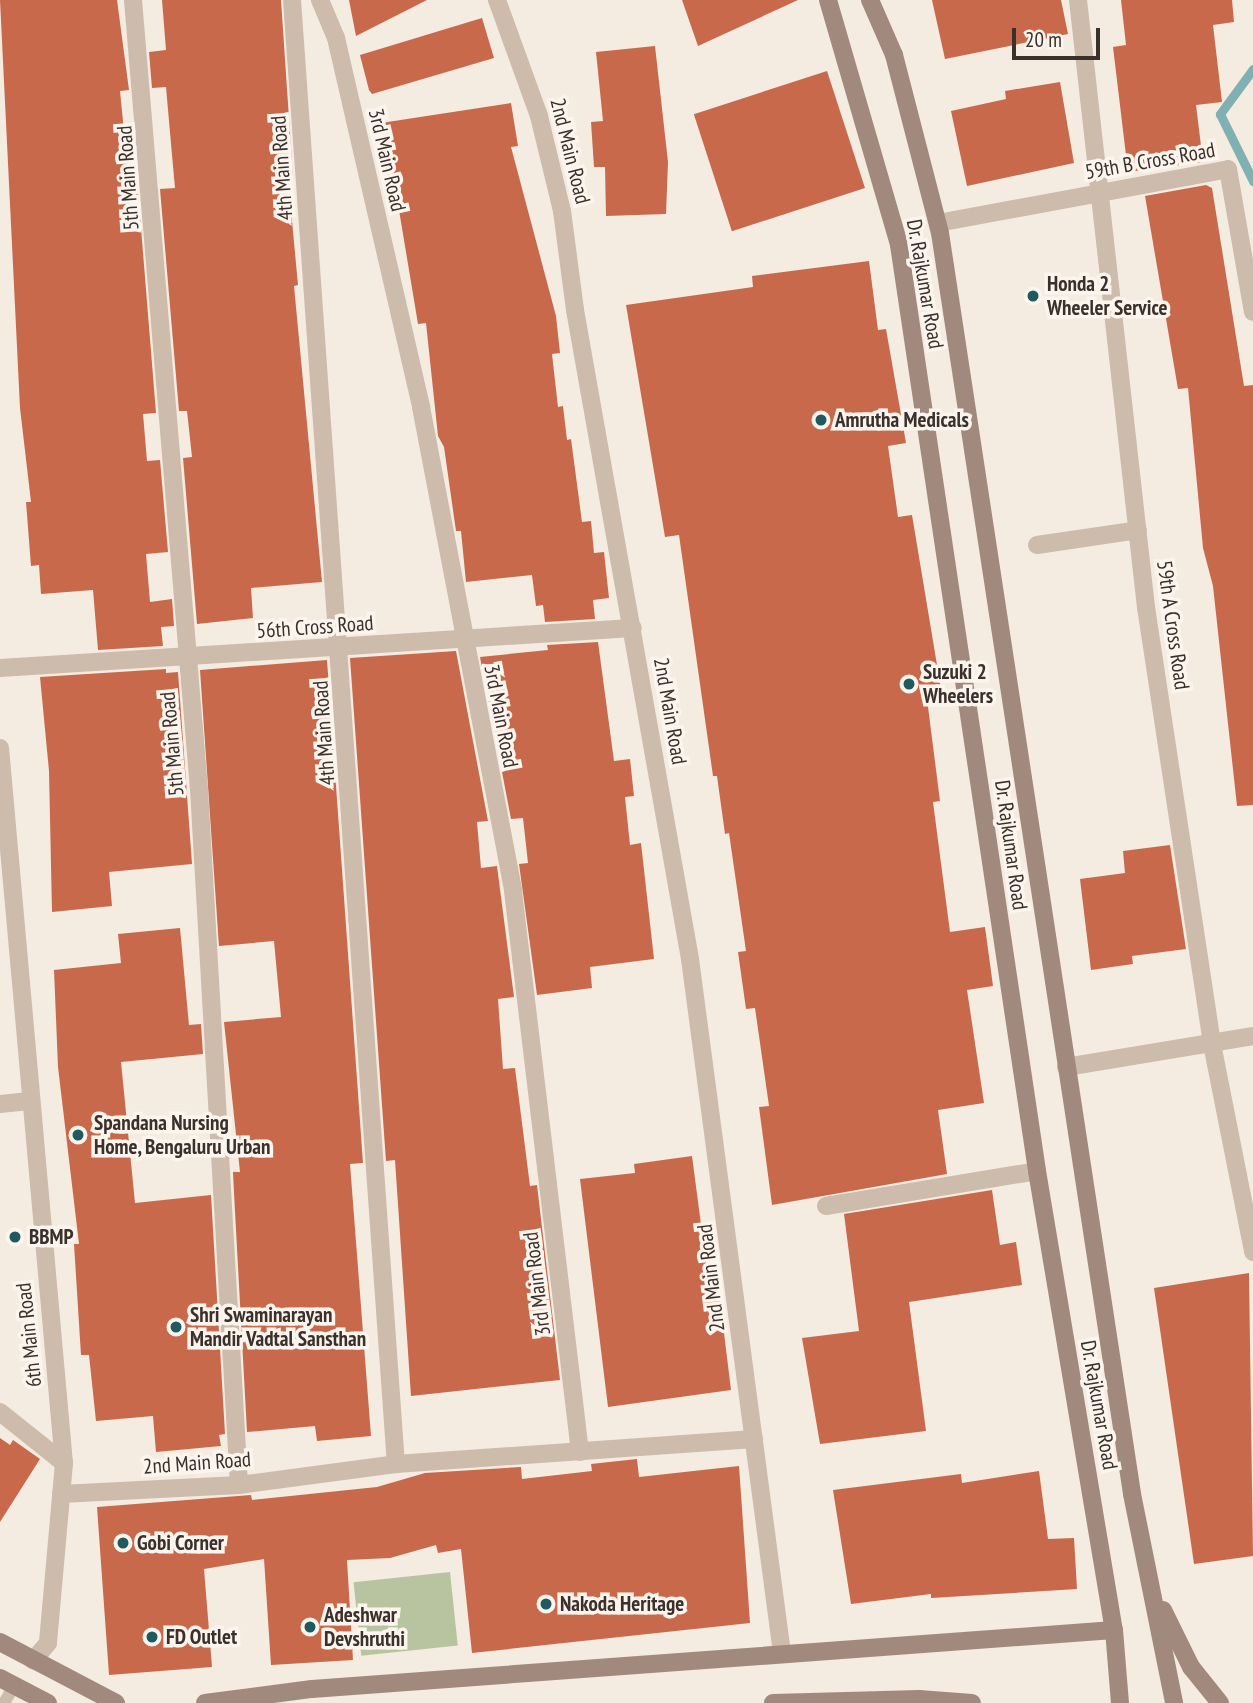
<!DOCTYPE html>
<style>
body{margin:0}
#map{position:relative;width:1253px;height:1703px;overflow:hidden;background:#f4ebe1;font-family:"PT Sans Narrow",sans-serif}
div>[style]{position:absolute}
.green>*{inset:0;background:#b8c4a0;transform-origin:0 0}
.stream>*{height:9px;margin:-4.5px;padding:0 4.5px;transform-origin:4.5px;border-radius:4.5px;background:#7fb0b2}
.building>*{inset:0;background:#c8694b;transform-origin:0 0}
.service>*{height:12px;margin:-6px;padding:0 6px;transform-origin:6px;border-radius:6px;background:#cdbbac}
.minor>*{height:18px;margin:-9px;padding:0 9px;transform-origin:9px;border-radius:9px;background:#cdbbac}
.secondary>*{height:18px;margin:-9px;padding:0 9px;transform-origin:9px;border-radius:9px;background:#a18a7d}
.dots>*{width:19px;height:19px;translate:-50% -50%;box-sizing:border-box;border:4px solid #fbf5ee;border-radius:50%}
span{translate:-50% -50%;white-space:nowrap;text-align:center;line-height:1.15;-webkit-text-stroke:7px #fbf5ee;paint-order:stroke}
.street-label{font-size:21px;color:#3b302b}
.poi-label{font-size:21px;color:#3b302b;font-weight:700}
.left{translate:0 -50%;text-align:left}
.scale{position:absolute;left:1012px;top:28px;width:88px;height:32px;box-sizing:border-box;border:4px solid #3b302b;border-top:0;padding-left:9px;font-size:21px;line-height:24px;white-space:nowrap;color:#3b302b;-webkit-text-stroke:5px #fbf5ee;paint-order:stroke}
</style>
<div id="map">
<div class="green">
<i style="left:450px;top:1572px;width:74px;height:97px;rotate:84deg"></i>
</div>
<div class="stream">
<i style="left:1253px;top:69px;width:56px;rotate:126.3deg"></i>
<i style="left:1220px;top:114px;width:75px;rotate:63.8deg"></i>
</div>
<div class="building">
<i style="clip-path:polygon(0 0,117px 0,129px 90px,120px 91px,130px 192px,138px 191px,156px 413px,143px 414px,147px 461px,160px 460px,168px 552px,146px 554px,150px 602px,172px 599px,174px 626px,161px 627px,163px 646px,98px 650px,93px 590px,41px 594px,39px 565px,31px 566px,26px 502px,31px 502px,20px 408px)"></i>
<i style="clip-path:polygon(162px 0,281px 0,293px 178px,288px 178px,298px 285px,294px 286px,322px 582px,251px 588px,253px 618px,197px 624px,183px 458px,192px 457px,187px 411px,179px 411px,160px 189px,175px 188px,172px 155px,166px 87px,152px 88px,149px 52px,166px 50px)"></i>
<i style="clip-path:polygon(349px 0,427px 0,356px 36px)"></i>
<i style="clip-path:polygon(682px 0,798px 0,698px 46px)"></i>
<i style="clip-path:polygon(932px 0,1061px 0,1068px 34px,945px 59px)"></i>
<i style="clip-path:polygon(1121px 0,1232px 0,1234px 22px,1213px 25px,1222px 102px,1196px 105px,1203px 162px,1128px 172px,1113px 47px,1126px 45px)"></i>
<i style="clip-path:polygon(482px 18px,494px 58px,372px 94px,369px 90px,360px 55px)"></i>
<i style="clip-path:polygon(655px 46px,668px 162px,666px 214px,606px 216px,605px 167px,594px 167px,591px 122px,603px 121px,596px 52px)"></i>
<i style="left:827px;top:71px;width:123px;height:140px;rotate:72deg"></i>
<i style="clip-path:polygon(1060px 82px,1074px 163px,967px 186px,951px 111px,1006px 99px,1005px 91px)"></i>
<i style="clip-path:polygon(511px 103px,518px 146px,511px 147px,556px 316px,560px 353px,552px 354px,558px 407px,563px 406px,567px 440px,571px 439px,582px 522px,591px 521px,594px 553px,604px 552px,609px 598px,593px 600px,595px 619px,545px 622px,543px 605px,536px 606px,532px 575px,466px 582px,461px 531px,456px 531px,444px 447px,438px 436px,426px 323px,418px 324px,398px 204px,390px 206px,381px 123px)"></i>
<i style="clip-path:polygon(1206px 185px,1212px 188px,1244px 386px,1253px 385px,1253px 805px,1237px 806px,1213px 586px,1203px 548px,1188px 388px,1178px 389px,1145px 196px)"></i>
<i style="clip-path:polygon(869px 261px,878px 330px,886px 329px,906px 443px,888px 446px,898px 517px,912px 515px,941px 689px,926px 691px,940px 801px,933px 802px,950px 932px,985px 927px,993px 986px,967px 990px,984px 1103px,938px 1110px,947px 1174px,772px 1205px,759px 1107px,769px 1106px,755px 1008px,746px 1009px,738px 952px,746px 951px,729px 833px,725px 834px,717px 776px,713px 776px,679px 535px,665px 537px,626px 305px,753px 287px,752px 276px)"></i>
<i style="clip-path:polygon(598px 642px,614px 761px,630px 759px,634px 796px,625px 797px,630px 845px,641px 843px,654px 959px,590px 967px,592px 988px,537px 995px,519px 864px,528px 863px,523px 818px,511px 819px,480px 657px,548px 650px,547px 645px)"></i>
<i style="clip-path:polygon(456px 651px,488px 821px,477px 822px,481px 868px,497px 866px,514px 997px,498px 999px,503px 1069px,515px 1068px,530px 1186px,537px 1185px,560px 1380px,411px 1396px,395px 1160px,386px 1161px,350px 658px)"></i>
<i style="clip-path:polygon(327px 660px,363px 1163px,350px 1164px,371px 1436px,317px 1441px,315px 1426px,247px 1432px,234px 1193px,233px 1172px,240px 1172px,224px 1022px,281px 1017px,274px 941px,219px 946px,200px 670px)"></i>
<i style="clip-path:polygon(166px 669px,166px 673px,178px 672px,192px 864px,109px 872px,112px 906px,52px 912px,49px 771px,40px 677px)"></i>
<i style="clip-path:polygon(1170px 845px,1186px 949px,1132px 956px,1133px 964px,1091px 970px,1080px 879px,1125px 873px,1123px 851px)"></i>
<i style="clip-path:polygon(180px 928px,189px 1025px,201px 1024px,203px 1054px,121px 1062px,135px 1203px,211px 1195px,225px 1434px,219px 1435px,221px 1446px,156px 1452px,153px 1416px,96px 1421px,89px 1355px,81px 1355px,74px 1244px,79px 1244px,58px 1067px,54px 970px,121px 963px,118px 934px)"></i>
<i style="clip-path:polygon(692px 1156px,709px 1285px,718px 1284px,731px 1390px,608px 1407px,580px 1179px,635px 1173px,634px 1164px)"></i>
<i style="clip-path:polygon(992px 1190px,1000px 1245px,1016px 1242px,1022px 1285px,909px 1302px,926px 1431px,820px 1444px,802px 1338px,859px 1331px,844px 1214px)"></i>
<i style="clip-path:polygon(1249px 1273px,1253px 1556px,1194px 1564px,1154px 1288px)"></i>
<i style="clip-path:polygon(0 1438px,10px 1445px,13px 1440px,40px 1459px,0 1522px)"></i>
<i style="clip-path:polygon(637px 1459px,639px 1477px,739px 1466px,750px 1623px,472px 1653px,461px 1549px,438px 1553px,436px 1545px,390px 1558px,347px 1560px,353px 1660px,271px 1665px,264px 1559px,204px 1569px,212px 1667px,109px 1675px,97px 1507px,251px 1495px,252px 1500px,377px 1487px,425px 1473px,521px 1467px,522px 1479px,592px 1471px,591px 1464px)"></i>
<i style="clip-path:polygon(1039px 1471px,1048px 1539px,1074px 1538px,1077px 1589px,931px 1598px,931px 1594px,851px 1604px,833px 1490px,961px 1474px,962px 1483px)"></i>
</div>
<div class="service">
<i style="left:4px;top:1703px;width:20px;rotate:-60deg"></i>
</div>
<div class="minor">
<i style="left:133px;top:0;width:792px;rotate:85.22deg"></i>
<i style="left:199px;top:789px;width:697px;rotate:86.71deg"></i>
<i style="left:292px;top:0;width:1468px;rotate:85.94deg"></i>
<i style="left:320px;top:0;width:41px;rotate:67.2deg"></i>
<i style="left:336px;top:38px;width:379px;rotate:77deg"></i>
<i style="left:421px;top:407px;width:493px;rotate:79.2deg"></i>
<i style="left:513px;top:891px;width:565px;rotate:83.19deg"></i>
<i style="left:497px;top:0;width:123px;rotate:70.1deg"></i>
<i style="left:539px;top:116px;width:98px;rotate:76.4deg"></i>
<i style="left:562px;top:211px;width:100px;rotate:82.5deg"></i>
<i style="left:575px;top:310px;width:659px;rotate:79.95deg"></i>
<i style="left:690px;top:959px;width:700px;rotate:82.45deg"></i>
<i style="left:1078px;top:0;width:611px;rotate:83.61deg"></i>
<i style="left:1146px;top:607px;width:442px;rotate:81.4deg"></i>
<i style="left:1212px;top:1044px;width:212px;rotate:78.8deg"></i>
<i style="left:938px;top:223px;width:295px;rotate:-10.5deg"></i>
<i style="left:1228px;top:169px;width:145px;rotate:80.1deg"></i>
<i style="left:1037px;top:545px;width:102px;rotate:-8.4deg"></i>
<i style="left:0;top:668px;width:634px;rotate:-3.62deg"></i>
<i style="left:0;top:748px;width:718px;rotate:84.89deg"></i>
<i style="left:64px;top:1463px;width:181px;rotate:95.1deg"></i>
<i style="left:48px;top:1643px;width:23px;rotate:130deg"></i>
<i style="left:1066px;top:1067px;width:190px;rotate:-9.4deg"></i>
<i style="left:0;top:1104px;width:29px;rotate:-6deg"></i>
<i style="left:826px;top:1206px;width:214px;rotate:-9.4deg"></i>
<i style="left:0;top:1412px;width:82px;rotate:38.6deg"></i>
<i style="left:61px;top:1494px;width:178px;rotate:-2.9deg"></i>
<i style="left:239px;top:1485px;width:158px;rotate:-7.6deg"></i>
<i style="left:396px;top:1464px;width:359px;rotate:-4deg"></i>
</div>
<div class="secondary">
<i style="left:828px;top:0;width:255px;rotate:73.8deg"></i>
<i style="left:899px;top:245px;width:936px;rotate:81.52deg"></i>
<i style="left:1037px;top:1171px;width:465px;rotate:80.5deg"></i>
<i style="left:1114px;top:1630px;width:73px;rotate:85.3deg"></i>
<i style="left:870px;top:0;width:60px;rotate:66.4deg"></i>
<i style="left:894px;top:55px;width:184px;rotate:75.5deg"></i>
<i style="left:940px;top:233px;width:1276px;rotate:81.34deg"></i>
<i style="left:1132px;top:1494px;width:213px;rotate:78.6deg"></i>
<i style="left:1163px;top:1610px;width:64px;rotate:63.8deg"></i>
<i style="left:1191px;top:1667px;width:46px;rotate:51.1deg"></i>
<i style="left:0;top:1642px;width:131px;rotate:27.7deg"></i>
<i style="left:0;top:1678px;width:54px;rotate:27.5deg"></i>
<i style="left:205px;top:1703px;width:108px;rotate:-7.5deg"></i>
<i style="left:312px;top:1689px;width:804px;rotate:-4.21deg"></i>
<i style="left:773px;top:1703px;width:146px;rotate:-1.6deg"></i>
<i style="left:919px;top:1699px;width:53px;rotate:4.3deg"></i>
</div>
<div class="dots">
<i style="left:1033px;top:296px;background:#1f5a5e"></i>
<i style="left:821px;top:420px;background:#1f5a5e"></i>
<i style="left:909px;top:684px;background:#1f5a5e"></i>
<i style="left:78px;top:1135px;background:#1f5a5e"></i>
<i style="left:15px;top:1237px;background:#1f5a5e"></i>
<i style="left:176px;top:1327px;background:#1f5a5e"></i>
<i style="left:123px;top:1543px;background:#1f5a5e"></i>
<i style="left:546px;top:1604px;background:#1f5a5e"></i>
<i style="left:310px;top:1627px;background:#1f5a5e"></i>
<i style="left:152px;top:1637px;background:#1f5a5e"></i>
</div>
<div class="street-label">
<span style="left:570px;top:151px;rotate:76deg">2nd Main Road</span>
<span style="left:387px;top:160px;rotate:77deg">3rd Main Road</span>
<span style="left:1150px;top:161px;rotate:-10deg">59th B Cross Road</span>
<span style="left:282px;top:168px;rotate:-94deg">4th Main Road</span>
<span style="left:128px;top:178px;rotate:-94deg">5th Main Road</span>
<span style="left:925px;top:284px;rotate:80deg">Dr. Rajkumar Road</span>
<span style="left:1173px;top:625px;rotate:82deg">59th A Cross Road</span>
<span style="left:315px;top:627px;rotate:-4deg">56th Cross Road</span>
<span style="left:670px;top:711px;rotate:80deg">2nd Main Road</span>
<span style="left:501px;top:716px;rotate:79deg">3rd Main Road</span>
<span style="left:324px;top:733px;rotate:-94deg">4th Main Road</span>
<span style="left:172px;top:744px;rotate:-95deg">5th Main Road</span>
<span style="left:1011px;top:845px;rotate:82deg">Dr. Rajkumar Road</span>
<span style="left:711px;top:1278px;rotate:-97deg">2nd Main Road</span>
<span style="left:537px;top:1284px;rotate:-97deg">3rd Main Road</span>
<span style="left:29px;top:1335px;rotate:-96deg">6th Main Road</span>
<span style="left:1099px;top:1405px;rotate:80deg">Dr. Rajkumar Road</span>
<span style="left:197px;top:1463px;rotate:-4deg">2nd Main Road</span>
</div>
<div class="poi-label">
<span class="left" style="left:1047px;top:296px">Honda 2<br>Wheeler Service</span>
<span class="left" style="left:835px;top:420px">Amrutha Medicals</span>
<span class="left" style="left:923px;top:684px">Suzuki 2<br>Wheelers</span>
<span class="left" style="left:94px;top:1135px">Spandana Nursing<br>Home, Bengaluru Urban</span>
<span class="left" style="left:29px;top:1237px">BBMP</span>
<span class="left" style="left:190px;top:1327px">Shri Swaminarayan<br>Mandir Vadtal Sansthan</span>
<span class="left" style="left:137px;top:1543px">Gobi Corner</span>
<span class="left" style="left:560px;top:1604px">Nakoda Heritage</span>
<span class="left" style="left:324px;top:1627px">Adeshwar<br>Devshruthi</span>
<span class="left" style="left:166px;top:1637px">FD Outlet</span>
</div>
<div class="scale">20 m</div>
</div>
